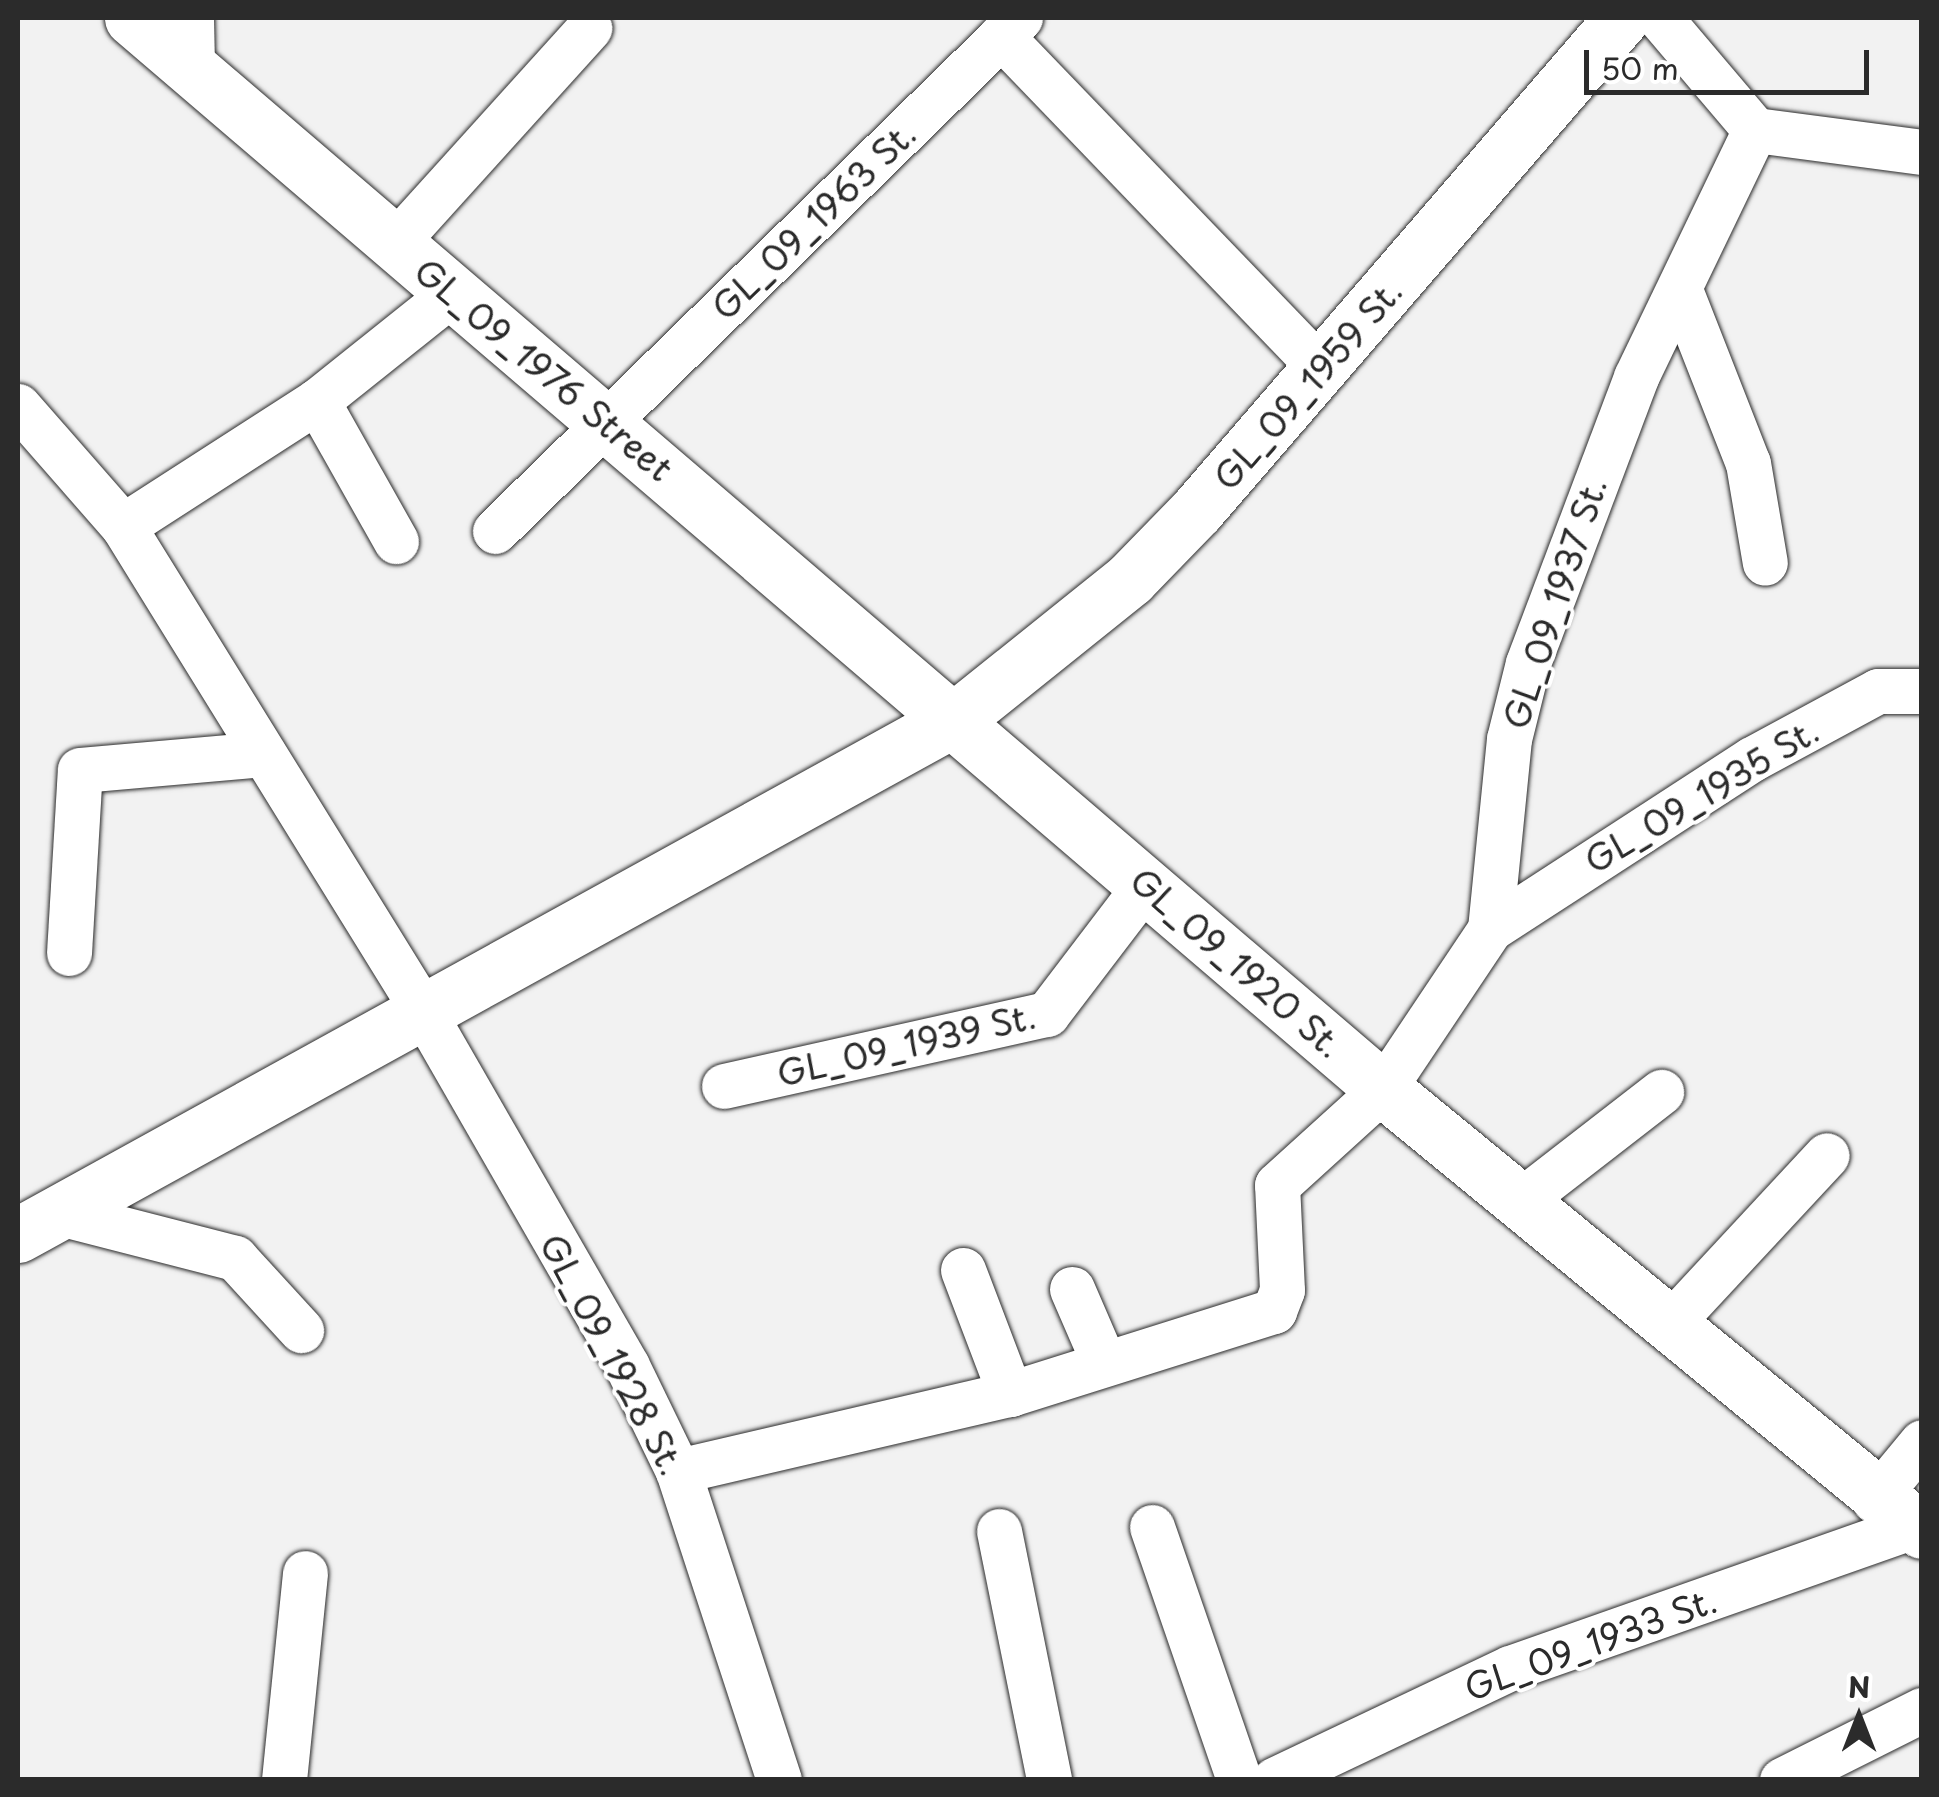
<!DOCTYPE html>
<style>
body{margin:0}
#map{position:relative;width:1939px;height:1797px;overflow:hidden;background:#f2f2f2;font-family:"Playpen Sans",sans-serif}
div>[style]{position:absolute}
.roads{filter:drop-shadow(0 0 2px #2b2b2b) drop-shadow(0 0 2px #2b2b2b)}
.minor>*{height:45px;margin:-22.5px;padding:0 22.5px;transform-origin:22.5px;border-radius:22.5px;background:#fff}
.secondary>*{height:55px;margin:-27.5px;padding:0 27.5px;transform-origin:27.5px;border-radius:27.5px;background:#fff}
span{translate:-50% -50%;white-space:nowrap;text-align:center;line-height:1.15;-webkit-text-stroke:8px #fff;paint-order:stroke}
.street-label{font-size:35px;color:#2b2b2b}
.frame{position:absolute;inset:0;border:20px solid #2b2b2b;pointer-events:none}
.north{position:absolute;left:1809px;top:1667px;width:100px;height:100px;-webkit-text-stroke:8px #fff;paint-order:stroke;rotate:0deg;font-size:28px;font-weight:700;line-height:40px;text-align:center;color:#2b2b2b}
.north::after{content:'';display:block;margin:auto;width:35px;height:45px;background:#2b2b2b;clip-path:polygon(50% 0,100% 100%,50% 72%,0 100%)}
.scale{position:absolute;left:1584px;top:50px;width:285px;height:45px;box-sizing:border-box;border:5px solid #2b2b2b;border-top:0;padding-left:12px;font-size:30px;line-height:35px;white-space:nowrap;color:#2b2b2b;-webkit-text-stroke:8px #fff;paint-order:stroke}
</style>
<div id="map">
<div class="roads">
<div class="minor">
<i style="left:191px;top:18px;width:47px;rotate:88.8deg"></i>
<i style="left:1660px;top:18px;width:147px;rotate:49.7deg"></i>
<i style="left:1755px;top:130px;width:168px;rotate:7.5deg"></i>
<i style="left:1001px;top:36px;width:463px;rotate:46.1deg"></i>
<i style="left:395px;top:243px;width:290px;rotate:-47.9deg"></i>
<i style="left:1682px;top:295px;width:180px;rotate:68.6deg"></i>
<i style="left:1748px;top:463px;width:101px;rotate:80.4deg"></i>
<i style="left:317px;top:401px;width:161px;rotate:60.6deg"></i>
<i style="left:18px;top:406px;width:159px;rotate:48.8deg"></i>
<i style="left:123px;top:526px;width:564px;rotate:58.25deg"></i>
<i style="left:420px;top:1006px;width:415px;rotate:60.1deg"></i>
<i style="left:627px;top:1366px;width:117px;rotate:64.1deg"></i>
<i style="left:678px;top:1471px;width:325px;rotate:71.9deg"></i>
<i style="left:123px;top:526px;width:231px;rotate:-32.8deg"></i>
<i style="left:317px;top:401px;width:176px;rotate:-38.6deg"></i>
<i style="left:495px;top:531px;width:734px;rotate:-44.34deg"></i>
<i style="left:1490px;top:929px;width:191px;rotate:-84.3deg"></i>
<i style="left:1509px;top:739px;width:78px;rotate:-76deg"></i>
<i style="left:1528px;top:663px;width:306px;rotate:-69.3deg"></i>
<i style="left:1636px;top:377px;width:274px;rotate:-64.3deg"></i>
<i style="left:69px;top:953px;width:183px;rotate:-86.6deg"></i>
<i style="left:80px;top:770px;width:184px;rotate:-5deg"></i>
<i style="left:724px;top:1086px;width:331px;rotate:-12.6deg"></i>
<i style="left:1047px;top:1014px;width:163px;rotate:-52.7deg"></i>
<i style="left:1523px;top:1199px;width:175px;rotate:-37.8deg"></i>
<i style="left:56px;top:1212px;width:185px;rotate:14.4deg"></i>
<i style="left:235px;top:1258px;width:98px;rotate:47.5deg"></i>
<i style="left:963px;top:1270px;width:133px;rotate:69.2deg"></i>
<i style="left:1072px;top:1289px;width:81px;rotate:66.6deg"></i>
<i style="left:1668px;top:1326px;width:233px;rotate:-47.1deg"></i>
<i style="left:678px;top:1471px;width:341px;rotate:-13.1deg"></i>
<i style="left:1010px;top:1394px;width:277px;rotate:-17.5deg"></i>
<i style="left:1274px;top:1311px;width:22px;rotate:-69deg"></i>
<i style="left:1282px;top:1290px;width:105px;rotate:-92.7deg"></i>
<i style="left:1277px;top:1185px;width:143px;rotate:-42.2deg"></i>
<i style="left:1383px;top:1089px;width:192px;rotate:-56.2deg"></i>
<i style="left:1490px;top:929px;width:312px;rotate:-33deg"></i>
<i style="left:1752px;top:759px;width:143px;rotate:-28.4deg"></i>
<i style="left:1878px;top:691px;width:44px"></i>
<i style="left:1874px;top:1500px;width:75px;rotate:-50.4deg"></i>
<i style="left:1152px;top:1527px;width:268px;rotate:71deg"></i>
<i style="left:999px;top:1531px;width:254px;rotate:78.6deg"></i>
<i style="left:284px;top:1780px;width:208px;rotate:-84.2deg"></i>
<i style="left:1274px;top:1780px;width:261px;rotate:-25.4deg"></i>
<i style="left:1510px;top:1668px;width:430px;rotate:-19.4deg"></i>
<i style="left:1782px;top:1780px;width:157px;rotate:-26.6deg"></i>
</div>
<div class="secondary">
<i style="left:132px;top:18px;width:1647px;rotate:40.57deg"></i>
<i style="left:1383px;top:1089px;width:697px;rotate:39.35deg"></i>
<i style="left:18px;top:1235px;width:1073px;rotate:-28.86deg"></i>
<i style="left:958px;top:717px;width:221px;rotate:-38.7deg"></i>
<i style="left:1130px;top:579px;width:96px;rotate:-45.8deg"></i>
<i style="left:1197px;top:510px;width:650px;rotate:-49.18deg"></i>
</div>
</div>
<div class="street-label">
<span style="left:813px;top:220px;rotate:-44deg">GL_09_1963 St.</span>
<span style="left:544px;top:369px;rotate:40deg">GL_09_1976 Street</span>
<span style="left:1307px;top:384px;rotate:-49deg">GL_09_1959 St.</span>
<span style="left:1554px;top:603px;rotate:-72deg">GL_09_1937 St.</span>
<span style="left:1701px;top:795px;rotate:-31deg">GL_09_1935 St.</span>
<span style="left:1237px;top:962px;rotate:41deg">GL_09_1920 St.</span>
<span style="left:906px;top:1044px;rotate:-13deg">GL_09_1939 St.</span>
<span style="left:613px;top:1354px;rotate:62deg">GL_09_1928 St.</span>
<span style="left:1590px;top:1643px;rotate:-20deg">GL_09_1933 St.</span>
</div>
<div class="frame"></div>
<div class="north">N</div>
<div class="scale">50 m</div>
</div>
